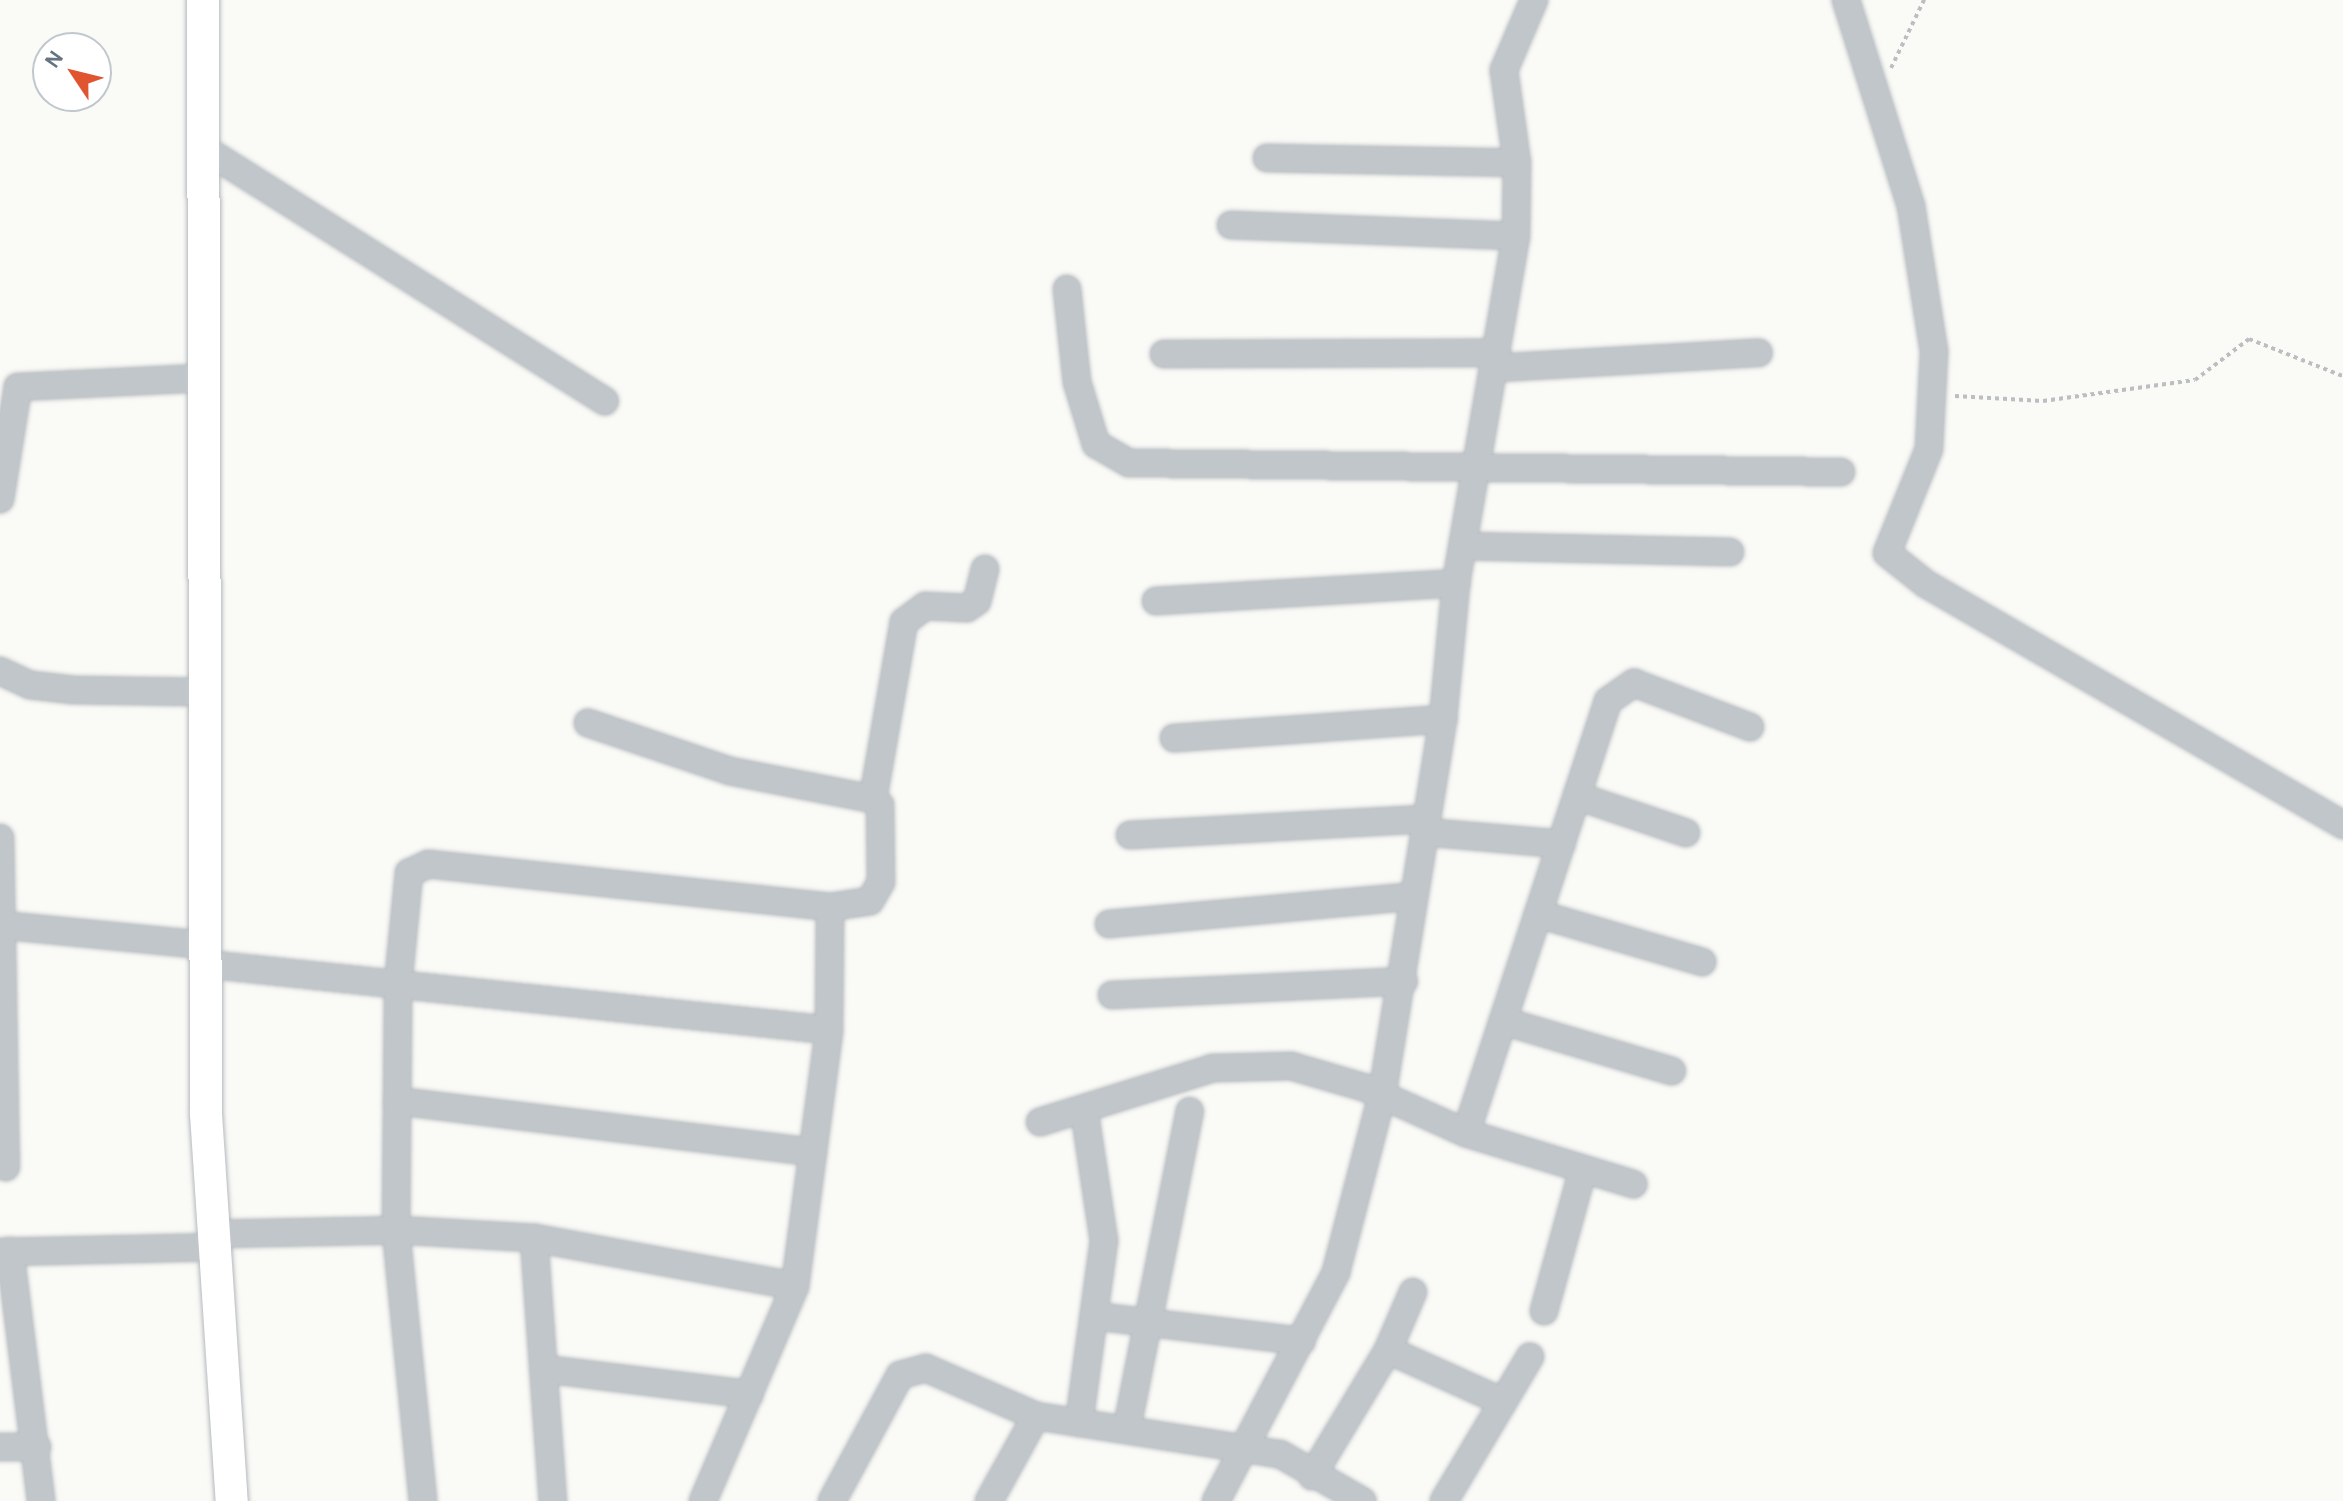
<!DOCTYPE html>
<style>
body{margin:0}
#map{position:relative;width:2343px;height:1501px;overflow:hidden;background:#fafaf7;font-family:Karla,sans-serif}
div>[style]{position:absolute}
.path>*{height:4px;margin-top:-2px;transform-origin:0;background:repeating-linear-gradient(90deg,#bbbfc2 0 4px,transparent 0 8px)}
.roads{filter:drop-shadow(0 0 2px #b5babe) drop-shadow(0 0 2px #b5babe)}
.minor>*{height:26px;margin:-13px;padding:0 13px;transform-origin:13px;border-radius:13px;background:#c1c6ca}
.major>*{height:32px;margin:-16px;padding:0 16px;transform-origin:16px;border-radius:16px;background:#fff}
span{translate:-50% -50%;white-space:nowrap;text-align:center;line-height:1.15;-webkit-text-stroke:8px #fff;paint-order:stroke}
.north{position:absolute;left:32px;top:32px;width:80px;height:80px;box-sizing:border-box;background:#fff;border:2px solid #c1c8cd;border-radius:50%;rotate:305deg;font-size:22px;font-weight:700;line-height:32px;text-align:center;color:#657682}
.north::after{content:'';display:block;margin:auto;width:28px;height:36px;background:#e15430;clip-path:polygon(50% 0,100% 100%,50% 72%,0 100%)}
</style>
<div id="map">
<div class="path">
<i style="left:1891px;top:68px;width:76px;rotate:-64.1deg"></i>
<i style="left:1955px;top:396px;width:88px;rotate:3.3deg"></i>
<i style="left:2043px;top:401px;width:153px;rotate:-7.9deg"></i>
<i style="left:2195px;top:380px;width:68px;rotate:-37.2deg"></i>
<i style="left:2249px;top:339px;width:101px;rotate:21.5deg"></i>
</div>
<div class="roads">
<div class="minor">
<i style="left:1846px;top:0;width:216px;rotate:72.5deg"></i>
<i style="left:1911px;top:206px;width:148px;rotate:81deg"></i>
<i style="left:1934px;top:352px;width:97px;rotate:93deg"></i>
<i style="left:1929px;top:449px;width:112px;rotate:112deg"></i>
<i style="left:1887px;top:553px;width:50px;rotate:38.5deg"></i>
<i style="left:1926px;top:584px;width:482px;rotate:30deg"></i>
<i style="left:201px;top:147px;width:477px;rotate:32.2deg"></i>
<i style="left:1267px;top:158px;width:250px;rotate:1.1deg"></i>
<i style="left:1231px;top:225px;width:285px;rotate:2.2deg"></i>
<i style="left:1067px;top:289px;width:94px;rotate:83.9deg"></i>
<i style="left:1077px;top:382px;width:65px;rotate:73deg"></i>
<i style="left:1096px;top:444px;width:38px;rotate:30deg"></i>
<i style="left:1129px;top:463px;width:712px;rotate:0.72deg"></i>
<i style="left:1164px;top:354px;width:333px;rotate:-0.2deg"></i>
<i style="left:1495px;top:368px;width:264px;rotate:-3.3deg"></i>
<i style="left:0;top:499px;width:113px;rotate:-80.9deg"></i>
<i style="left:18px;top:387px;width:182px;rotate:-2.8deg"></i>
<i style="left:1463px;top:546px;width:267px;rotate:1.3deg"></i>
<i style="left:1156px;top:601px;width:301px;rotate:-3.4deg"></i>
<i style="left:0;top:671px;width:33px;rotate:25deg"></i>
<i style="left:30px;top:685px;width:44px;rotate:6.5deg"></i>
<i style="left:74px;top:690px;width:128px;rotate:0.9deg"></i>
<i style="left:1174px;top:738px;width:270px;rotate:-4deg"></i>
<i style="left:1577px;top:796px;width:115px;rotate:18.7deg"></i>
<i style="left:873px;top:799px;width:180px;rotate:-80.1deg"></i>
<i style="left:904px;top:622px;width:26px;rotate:-37deg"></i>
<i style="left:925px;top:606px;width:42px;rotate:2.7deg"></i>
<i style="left:967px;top:608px;width:12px;rotate:-35deg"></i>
<i style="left:977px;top:601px;width:33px;rotate:-76deg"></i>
<i style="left:1424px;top:832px;width:138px;rotate:5deg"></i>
<i style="left:1130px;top:835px;width:296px;rotate:-3.1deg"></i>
<i style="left:0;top:838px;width:329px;rotate:89deg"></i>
<i style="left:1538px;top:914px;width:171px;rotate:16.3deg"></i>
<i style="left:1109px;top:924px;width:306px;rotate:-5.2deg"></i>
<i style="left:0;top:925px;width:206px;rotate:5.6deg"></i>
<i style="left:205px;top:964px;width:627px;rotate:6.04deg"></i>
<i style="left:1112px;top:995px;width:292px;rotate:-2.7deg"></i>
<i style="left:1503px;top:1021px;width:176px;rotate:16.5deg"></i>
<i style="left:397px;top:1101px;width:419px;rotate:7deg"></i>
<i style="left:1040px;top:1122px;width:181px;rotate:-17.3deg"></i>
<i style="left:1213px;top:1068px;width:78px;rotate:-1.5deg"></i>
<i style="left:1291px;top:1066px;width:78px;rotate:16.3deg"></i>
<i style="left:1366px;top:1088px;width:110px;rotate:24.2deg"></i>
<i style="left:1466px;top:1133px;width:175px;rotate:17deg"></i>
<i style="left:1466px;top:1133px;width:455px;rotate:-71.8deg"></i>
<i style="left:1608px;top:701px;width:32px;rotate:-35deg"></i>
<i style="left:1634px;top:683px;width:124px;rotate:20.8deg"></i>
<i style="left:212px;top:1234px;width:184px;rotate:-1.2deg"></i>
<i style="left:396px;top:1230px;width:138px;rotate:3.3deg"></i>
<i style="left:534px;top:1238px;width:265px;rotate:10.4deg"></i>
<i style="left:534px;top:1238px;width:264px;rotate:85.9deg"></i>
<i style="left:10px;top:1251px;width:252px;rotate:82.9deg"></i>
<i style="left:0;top:1252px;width:213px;rotate:-1.3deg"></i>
<i style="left:1544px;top:1311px;width:147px;rotate:-74.6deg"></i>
<i style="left:1094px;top:1316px;width:209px;rotate:6.9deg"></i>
<i style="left:1388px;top:1350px;width:126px;rotate:24.3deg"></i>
<i style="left:544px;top:1369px;width:207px;rotate:7deg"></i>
<i style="left:1079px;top:1423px;width:184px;rotate:-82.2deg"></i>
<i style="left:1104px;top:1241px;width:134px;rotate:-98.6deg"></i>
<i style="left:1127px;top:1428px;width:323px;rotate:-78.8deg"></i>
<i style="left:0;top:1447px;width:37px"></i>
<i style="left:1312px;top:1476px;width:147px;rotate:-58.9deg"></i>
<i style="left:1388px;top:1350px;width:63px;rotate:-66.7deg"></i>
<i style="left:423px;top:1501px;width:272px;rotate:-95.7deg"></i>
<i style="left:396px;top:1230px;width:245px;rotate:-89.5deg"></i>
<i style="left:398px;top:985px;width:113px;rotate:-84.4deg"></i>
<i style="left:409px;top:873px;width:21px;rotate:-25deg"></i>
<i style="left:428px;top:864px;width:404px;rotate:6.1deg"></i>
<i style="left:830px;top:907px;width:40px;rotate:-8.5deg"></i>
<i style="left:870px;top:901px;width:22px;rotate:-60deg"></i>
<i style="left:881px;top:882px;width:77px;rotate:-90.7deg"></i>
<i style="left:880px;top:805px;width:9px;rotate:-139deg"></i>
<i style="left:873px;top:799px;width:146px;rotate:-168.9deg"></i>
<i style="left:730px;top:771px;width:150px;rotate:-161.3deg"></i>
<i style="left:703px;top:1501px;width:234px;rotate:-66.8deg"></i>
<i style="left:795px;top:1286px;width:258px;rotate:-82.4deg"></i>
<i style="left:829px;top:1030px;width:123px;rotate:-89.5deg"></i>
<i style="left:832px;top:1501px;width:143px;rotate:-61.6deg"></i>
<i style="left:900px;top:1375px;width:27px;rotate:-15deg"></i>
<i style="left:926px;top:1368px;width:120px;rotate:23.6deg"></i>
<i style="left:1036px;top:1416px;width:247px;rotate:8.9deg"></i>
<i style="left:1280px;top:1454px;width:95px;rotate:29.8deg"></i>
<i style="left:989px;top:1501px;width:97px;rotate:-61.1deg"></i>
<i style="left:1216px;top:1501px;width:259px;rotate:-62.3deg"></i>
<i style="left:1336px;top:1272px;width:182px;rotate:-75.4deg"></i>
<i style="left:1382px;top:1096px;width:382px;rotate:-80.8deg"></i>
<i style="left:1443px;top:719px;width:137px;rotate:-84.5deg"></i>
<i style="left:1456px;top:583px;width:352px;rotate:-80.2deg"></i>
<i style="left:1516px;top:236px;width:73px;rotate:-89.2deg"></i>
<i style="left:1517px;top:163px;width:94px;rotate:-98deg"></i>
<i style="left:1504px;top:70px;width:76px;rotate:-66.8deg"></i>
<i style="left:1444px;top:1501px;width:168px;rotate:-59.2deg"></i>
</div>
<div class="major">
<i style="left:203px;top:0;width:1114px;rotate:89.85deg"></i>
<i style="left:206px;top:1114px;width:388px;rotate:86.2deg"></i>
</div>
</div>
<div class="north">N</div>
</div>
